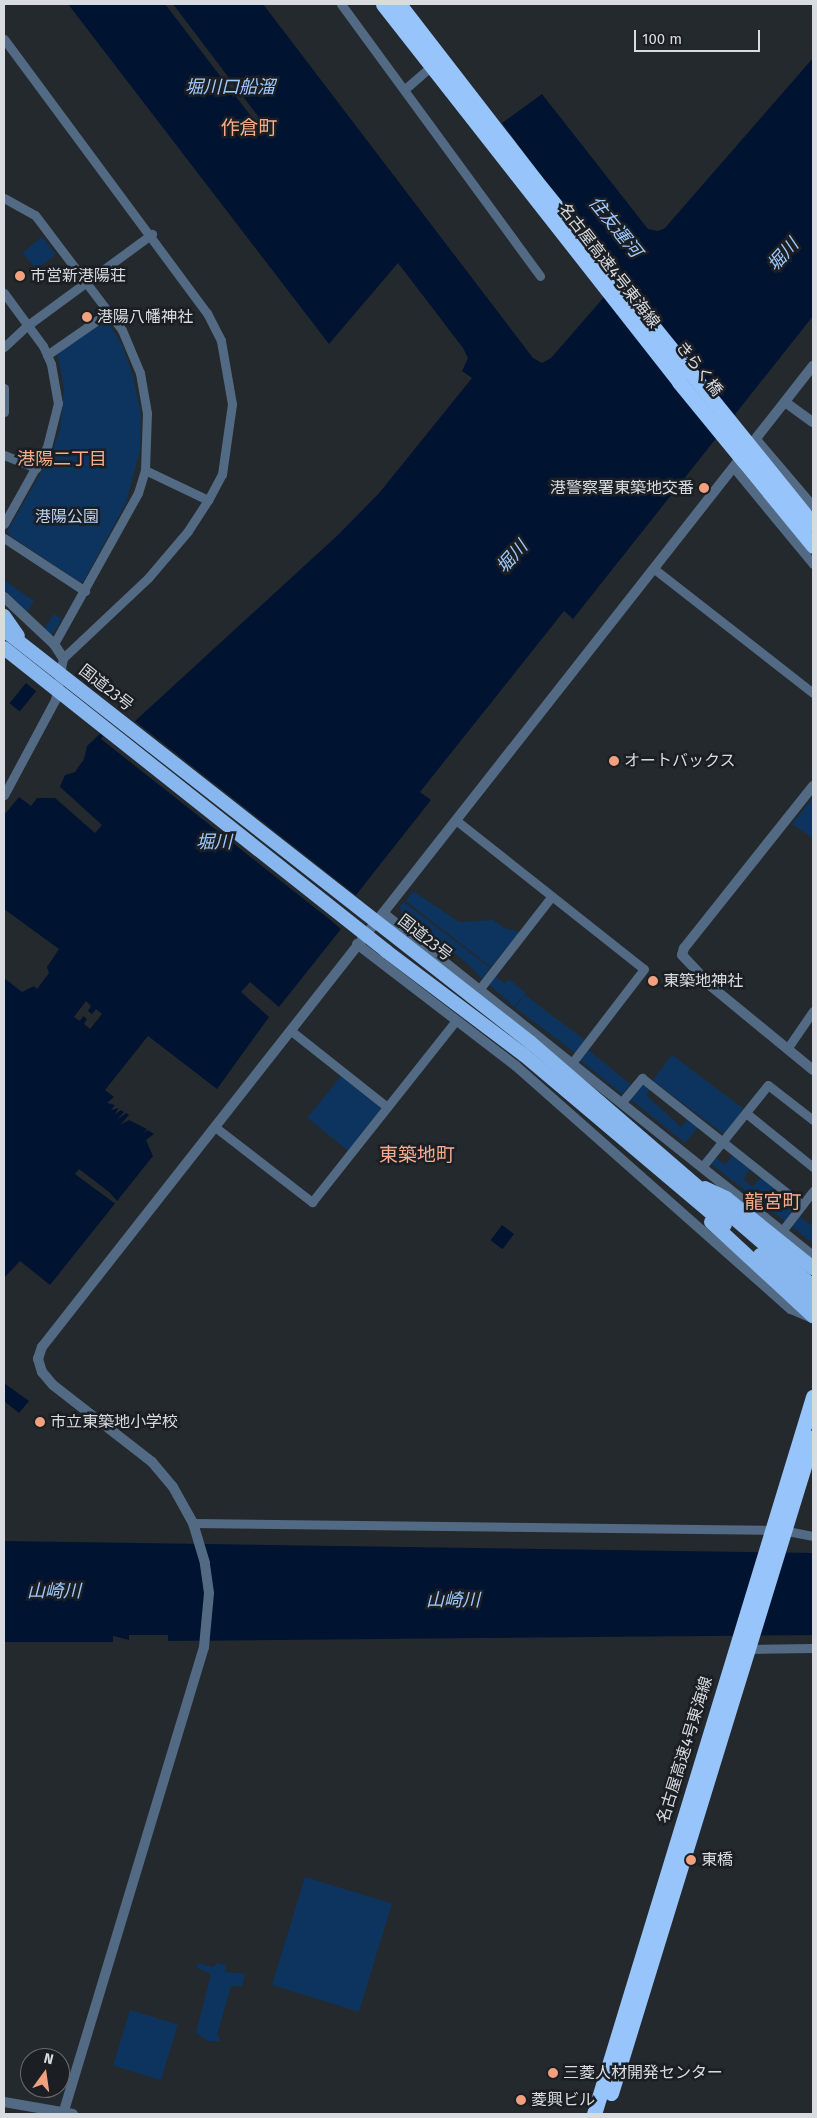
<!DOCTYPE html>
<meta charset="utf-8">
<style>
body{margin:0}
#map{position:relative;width:817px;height:2118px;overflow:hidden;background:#24292e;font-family:"Fira Sans","Noto Sans JP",sans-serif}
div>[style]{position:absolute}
.green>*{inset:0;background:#0d345e;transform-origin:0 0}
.water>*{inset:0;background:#001432;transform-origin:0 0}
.pier>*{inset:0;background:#24292e}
.minor>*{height:9px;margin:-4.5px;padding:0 4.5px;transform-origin:4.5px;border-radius:4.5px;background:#536a85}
.tertiary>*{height:10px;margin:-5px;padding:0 5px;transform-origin:5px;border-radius:5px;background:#536a85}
.trunk>*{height:14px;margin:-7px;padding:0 7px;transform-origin:7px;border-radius:7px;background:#88b7ef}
.motorway>*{height:15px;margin:-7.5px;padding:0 7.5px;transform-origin:7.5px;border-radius:7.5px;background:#96c4fb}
.dots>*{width:14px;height:14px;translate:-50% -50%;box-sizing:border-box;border:2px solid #1b1f24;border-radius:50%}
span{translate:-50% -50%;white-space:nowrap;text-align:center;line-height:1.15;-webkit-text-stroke:5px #1b1f24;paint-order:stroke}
.street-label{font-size:16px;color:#d8dbdf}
.poi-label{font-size:16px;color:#d8dbdf}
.left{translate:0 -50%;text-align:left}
.right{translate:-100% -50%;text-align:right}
.park-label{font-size:16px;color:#b6d2f6}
.water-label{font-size:18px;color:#9fcafe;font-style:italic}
.neighbourhood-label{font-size:18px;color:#f6ab8b}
.quarter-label{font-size:19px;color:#f6ab8b}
.frame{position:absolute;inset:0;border:5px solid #d8dbdf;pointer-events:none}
.north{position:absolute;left:20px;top:2048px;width:50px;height:50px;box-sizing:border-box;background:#1b1f24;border:1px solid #676a6f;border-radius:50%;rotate:14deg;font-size:14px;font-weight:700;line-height:20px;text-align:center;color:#d8dbdf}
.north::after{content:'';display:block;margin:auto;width:18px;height:22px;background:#f2a17e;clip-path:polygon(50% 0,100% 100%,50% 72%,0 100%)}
.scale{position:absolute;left:634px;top:30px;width:126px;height:22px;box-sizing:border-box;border:2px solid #d8dbdf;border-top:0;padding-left:6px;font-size:15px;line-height:18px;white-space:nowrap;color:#d8dbdf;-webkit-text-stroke:4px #1b1f24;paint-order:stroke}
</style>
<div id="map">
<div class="green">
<i style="left:42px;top:237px;width:22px;height:25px;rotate:51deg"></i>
<i style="clip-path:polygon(103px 319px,107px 320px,122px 345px,133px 376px,141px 414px,140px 450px,126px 503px,84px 581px,80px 582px,9px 535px,8px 530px,51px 455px,60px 430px,64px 388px,57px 352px)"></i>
<i style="clip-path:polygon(4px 580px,34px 601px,27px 612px,4px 592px)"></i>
<i style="clip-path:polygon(54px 614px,62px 619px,53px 633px,49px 634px,44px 629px)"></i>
<i style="clip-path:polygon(813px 798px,813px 838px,792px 824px)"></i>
<i style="clip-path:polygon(413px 891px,459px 922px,493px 920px,504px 928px,520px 932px,491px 967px,406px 901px)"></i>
<i style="clip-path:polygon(404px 902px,490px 968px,482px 979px,467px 963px,401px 912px,400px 906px)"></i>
<i style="clip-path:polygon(495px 976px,505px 984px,509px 979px,526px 993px,514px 1007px,489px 984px)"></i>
<i style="left:525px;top:995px;width:76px;height:16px;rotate:37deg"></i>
<i style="left:587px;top:1049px;width:56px;height:13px;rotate:39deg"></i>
<i style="left:672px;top:1055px;width:91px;height:32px;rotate:37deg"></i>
<i style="left:342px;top:1075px;width:53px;height:55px;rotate:39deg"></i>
<i style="clip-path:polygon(641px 1083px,651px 1088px,646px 1095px,681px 1127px,689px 1118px,699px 1126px,685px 1143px,629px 1098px)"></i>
<i style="clip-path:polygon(734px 1154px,751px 1168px,743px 1179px,753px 1187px,762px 1176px,797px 1204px,786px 1222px,710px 1163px,715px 1157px,725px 1165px)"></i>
<i style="clip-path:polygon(798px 1215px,813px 1226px,813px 1243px,790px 1225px)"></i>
<i style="left:305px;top:1877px;width:91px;height:113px;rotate:17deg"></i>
<i style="clip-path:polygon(197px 1963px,213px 1967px,218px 1963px,226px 1966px,225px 1972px,245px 1974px,242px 1986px,231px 1986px,217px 2035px,221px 2041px,208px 2041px,196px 2033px,211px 1974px,197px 1968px)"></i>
<i style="left:130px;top:2010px;width:50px;height:58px;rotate:17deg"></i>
</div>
<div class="water">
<i style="clip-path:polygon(evenodd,68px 4px,263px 4px,533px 358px,542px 363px,551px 358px,611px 289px,613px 274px,502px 123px,542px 94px,648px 229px,658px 231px,665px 228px,813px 58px,813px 316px,573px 619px,564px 611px,420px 792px,431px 800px,334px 923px,341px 929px,279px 1007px,250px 982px,241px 992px,269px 1017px,217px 1089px,148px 1036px,105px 1090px,114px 1097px,107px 1103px,115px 1105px,111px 1110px,119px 1108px,114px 1115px,121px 1110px,124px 1112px,117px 1120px,126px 1113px,129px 1115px,120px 1125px,129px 1120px,147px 1129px,143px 1133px,148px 1130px,154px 1134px,146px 1140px,153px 1156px,50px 1285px,20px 1261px,4px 1278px,4px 978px,22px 992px,34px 986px,37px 989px,49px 973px,47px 967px,59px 949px,4px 909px,4px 815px,19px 797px,31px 806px,37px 798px,55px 798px,65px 775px,75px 772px,84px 759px,87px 746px,122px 713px,134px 722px,339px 534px,380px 492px,472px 378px,462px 371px,468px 358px,463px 348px,398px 263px,329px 344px,68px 4px,86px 1001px,91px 1006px,88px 1011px,92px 1014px,96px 1009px,102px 1014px,90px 1029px,84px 1024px,87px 1019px,83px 1016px,80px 1021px,74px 1017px,86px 1001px)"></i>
<i style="left:26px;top:683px;width:13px;height:26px;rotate:39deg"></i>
<i style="left:502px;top:1225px;width:15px;height:19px;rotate:37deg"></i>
<i style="clip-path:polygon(4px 1383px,29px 1401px,19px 1413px,4px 1401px)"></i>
<i style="clip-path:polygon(4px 1541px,813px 1553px,813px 1635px,168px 1641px,168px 1635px,129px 1635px,129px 1640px,113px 1636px,113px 1642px,4px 1642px)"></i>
</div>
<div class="pier">
<i style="clip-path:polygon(165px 4px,173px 4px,261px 120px,257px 124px)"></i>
<i style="clip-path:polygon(122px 711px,358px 897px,337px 923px,343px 930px,101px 739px,103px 736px,98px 732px)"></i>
<i style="clip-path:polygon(59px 786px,102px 825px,95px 833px,55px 798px,54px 793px)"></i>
<i style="clip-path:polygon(79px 1169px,109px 1192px,119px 1203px,117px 1205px,75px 1174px)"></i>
</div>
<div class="minor">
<i style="left:341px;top:4px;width:337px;rotate:53.8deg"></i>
<i style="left:4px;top:39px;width:341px;rotate:53.5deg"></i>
<i style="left:207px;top:313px;width:31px;rotate:63deg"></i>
<i style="left:221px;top:341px;width:64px;rotate:80.1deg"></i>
<i style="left:232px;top:404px;width:71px;rotate:98.1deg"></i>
<i style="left:222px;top:474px;width:30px;rotate:118deg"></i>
<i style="left:208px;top:500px;width:37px;rotate:123deg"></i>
<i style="left:188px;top:531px;width:62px;rotate:130.4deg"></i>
<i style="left:148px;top:578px;width:117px;rotate:136.7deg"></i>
<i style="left:63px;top:658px;width:43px;rotate:100.8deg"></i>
<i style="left:55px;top:700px;width:108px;rotate:118.2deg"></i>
<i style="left:405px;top:89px;width:30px;rotate:-41deg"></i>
<i style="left:4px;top:198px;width:35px;rotate:29deg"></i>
<i style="left:35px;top:215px;width:144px;rotate:52.9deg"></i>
<i style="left:122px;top:330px;width:47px;rotate:67.3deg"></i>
<i style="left:140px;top:373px;width:41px;rotate:80.1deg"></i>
<i style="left:147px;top:413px;width:57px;rotate:92deg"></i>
<i style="left:145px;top:470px;width:24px;rotate:107deg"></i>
<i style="left:138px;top:493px;width:173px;rotate:119.1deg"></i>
<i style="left:4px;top:293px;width:66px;rotate:53.7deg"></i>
<i style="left:43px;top:346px;width:20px;rotate:66deg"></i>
<i style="left:51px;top:364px;width:40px;rotate:80deg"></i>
<i style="left:58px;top:403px;width:45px;rotate:104deg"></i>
<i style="left:47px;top:447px;width:88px;rotate:119.2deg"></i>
<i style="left:4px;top:347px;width:33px;rotate:-43deg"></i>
<i style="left:28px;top:325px;width:154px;rotate:-36.3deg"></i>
<i style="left:47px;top:355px;width:75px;rotate:-34.7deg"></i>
<i style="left:4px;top:388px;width:24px;rotate:90deg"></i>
<i style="left:756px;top:439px;width:88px;rotate:49.6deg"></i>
<i style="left:4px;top:455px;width:35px;rotate:22deg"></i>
<i style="left:733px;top:467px;width:126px;rotate:50.5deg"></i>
<i style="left:145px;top:470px;width:70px;rotate:25.5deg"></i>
<i style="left:4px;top:538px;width:97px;rotate:33.2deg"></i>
<i style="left:653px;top:568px;width:203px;rotate:38deg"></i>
<i style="left:457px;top:821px;width:238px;rotate:38.4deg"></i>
<i style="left:644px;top:969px;width:120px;rotate:127.5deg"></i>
<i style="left:478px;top:991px;width:120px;rotate:-52.1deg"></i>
<i style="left:290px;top:1030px;width:124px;rotate:38.4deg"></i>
<i style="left:787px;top:1049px;width:46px;rotate:-55.6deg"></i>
<i style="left:621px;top:1103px;width:33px;rotate:-50deg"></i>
<i style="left:642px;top:1078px;width:204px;rotate:38.4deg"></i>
<i style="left:746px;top:1113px;width:86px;rotate:38.9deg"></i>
<i style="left:215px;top:1127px;width:123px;rotate:37.7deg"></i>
<i style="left:312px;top:1202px;width:232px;rotate:-51.6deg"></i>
<i style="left:702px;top:1167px;width:105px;rotate:-51.2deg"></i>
<i style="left:768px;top:1085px;width:57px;rotate:37.9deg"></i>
<i style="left:782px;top:1231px;width:51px;rotate:-52.2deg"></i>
<i style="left:193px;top:1523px;width:582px;rotate:0.69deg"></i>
<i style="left:782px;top:1530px;width:32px;rotate:11deg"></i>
<i style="left:745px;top:1649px;width:68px;rotate:-0.8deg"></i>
</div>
<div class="tertiary">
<i style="left:785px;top:402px;width:34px;rotate:36deg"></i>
<i style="left:4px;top:597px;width:69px;rotate:43.2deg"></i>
<i style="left:54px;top:644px;width:17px;rotate:57deg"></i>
<i style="left:813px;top:786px;width:207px;rotate:128.5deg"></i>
<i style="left:684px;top:948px;width:7px;rotate:106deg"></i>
<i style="left:682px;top:955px;width:44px;rotate:46.8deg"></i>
<i style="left:712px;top:987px;width:131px;rotate:39.4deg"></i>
<i style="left:383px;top:913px;width:550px;rotate:38.58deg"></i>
<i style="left:357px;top:944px;width:200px;rotate:37.5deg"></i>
<i style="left:516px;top:1066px;width:367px;rotate:41.5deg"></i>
<i style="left:791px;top:1309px;width:21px;rotate:23deg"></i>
<i style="left:4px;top:2102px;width:70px;rotate:9.9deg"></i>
<i style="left:63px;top:2114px;width:488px;rotate:-73.2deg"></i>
<i style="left:204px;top:1647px;width:54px;rotate:-84.7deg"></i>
<i style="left:209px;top:1593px;width:30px;rotate:-98deg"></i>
<i style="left:205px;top:1563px;width:42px;rotate:-106.7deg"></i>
<i style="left:193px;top:1523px;width:41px;rotate:-119.1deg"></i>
<i style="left:173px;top:1487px;width:33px;rotate:-130deg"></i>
<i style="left:152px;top:1462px;width:125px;rotate:-142.1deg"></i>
<i style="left:53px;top:1385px;width:17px;rotate:-130deg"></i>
<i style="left:42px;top:1372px;width:14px;rotate:-107deg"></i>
<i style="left:38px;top:1359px;width:13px;rotate:-72deg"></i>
<i style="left:42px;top:1347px;width:1248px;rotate:-51.84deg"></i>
</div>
<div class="trunk">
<i style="left:4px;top:616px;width:24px;rotate:55deg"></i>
<i style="left:4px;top:630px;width:668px;rotate:38.07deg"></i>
<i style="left:530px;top:1042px;width:374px;rotate:40.8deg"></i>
<i style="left:4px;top:648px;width:488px;rotate:38.4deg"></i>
<i style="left:386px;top:951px;width:173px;rotate:37deg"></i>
<i style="left:524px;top:1055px;width:263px;rotate:40.2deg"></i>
<i style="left:705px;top:1188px;width:23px;rotate:25deg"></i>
<i style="left:726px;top:1198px;width:112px;rotate:38.8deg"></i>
<i style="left:711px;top:1222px;width:139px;rotate:42.7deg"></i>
<i style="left:760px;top:1255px;width:70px;rotate:40.3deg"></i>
</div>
<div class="motorway">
<i style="left:383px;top:4px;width:480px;rotate:51.9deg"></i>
<i style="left:679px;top:382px;width:212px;rotate:50.7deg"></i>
<i style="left:399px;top:4px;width:222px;rotate:52.3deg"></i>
<i style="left:535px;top:180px;width:443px;rotate:51.1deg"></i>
<i style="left:611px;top:2093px;width:686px;rotate:-72.88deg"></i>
<i style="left:594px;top:2114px;width:750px;rotate:-73.02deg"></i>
</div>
<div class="dots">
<i style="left:20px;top:276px;background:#f2a17e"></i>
<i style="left:87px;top:317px;background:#f2a17e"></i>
<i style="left:704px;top:488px;background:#f2a17e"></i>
<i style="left:614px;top:761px;background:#f2a17e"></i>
<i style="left:653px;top:981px;background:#f2a17e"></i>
<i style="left:40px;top:1422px;background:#f2a17e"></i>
<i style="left:691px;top:1860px;background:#f2a17e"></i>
<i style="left:553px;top:2073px;background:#f2a17e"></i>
<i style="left:521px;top:2100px;background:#f2a17e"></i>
</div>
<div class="street-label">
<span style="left:609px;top:266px;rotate:52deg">名古屋高速4号東海線</span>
<span style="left:699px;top:369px;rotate:52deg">きらく橋</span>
<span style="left:106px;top:688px;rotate:38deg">国道23号</span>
<span style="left:425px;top:938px;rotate:38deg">国道23号</span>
<span style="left:685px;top:1750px;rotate:-73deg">名古屋高速4号東海線</span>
</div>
<div class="poi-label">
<span class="left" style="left:30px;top:276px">市営新港陽荘</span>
<span class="left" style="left:97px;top:317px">港陽八幡神社</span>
<span class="right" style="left:694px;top:488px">港警察署東築地交番</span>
<span class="left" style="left:624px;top:761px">オートバックス</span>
<span class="left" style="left:663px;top:981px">東築地神社</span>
<span class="left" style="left:50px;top:1422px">市立東築地小学校</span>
<span class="left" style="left:701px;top:1860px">東橋</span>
<span class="left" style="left:563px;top:2073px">三菱人材開発センター</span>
<span class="left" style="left:531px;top:2100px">菱興ビル</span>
</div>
<div class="park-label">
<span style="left:67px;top:517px">港陽公園</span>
</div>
<div class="water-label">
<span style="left:230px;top:87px">堀川口船溜</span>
<span style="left:615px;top:227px;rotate:51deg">住友運河</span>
<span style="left:783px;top:255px;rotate:-48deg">堀川</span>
<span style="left:512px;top:557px;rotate:-48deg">堀川</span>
<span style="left:214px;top:842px">堀川</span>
<span style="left:54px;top:1591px">山崎川</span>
<span style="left:453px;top:1600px">山崎川</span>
</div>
<div class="neighbourhood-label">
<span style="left:62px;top:459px">港陽二丁目</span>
</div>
<div class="quarter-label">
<span style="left:249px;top:128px">作倉町</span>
<span style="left:417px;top:1155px">東築地町</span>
<span style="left:773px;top:1202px">龍宮町</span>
</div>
<div class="frame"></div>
<div class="north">N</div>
<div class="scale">100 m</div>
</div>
